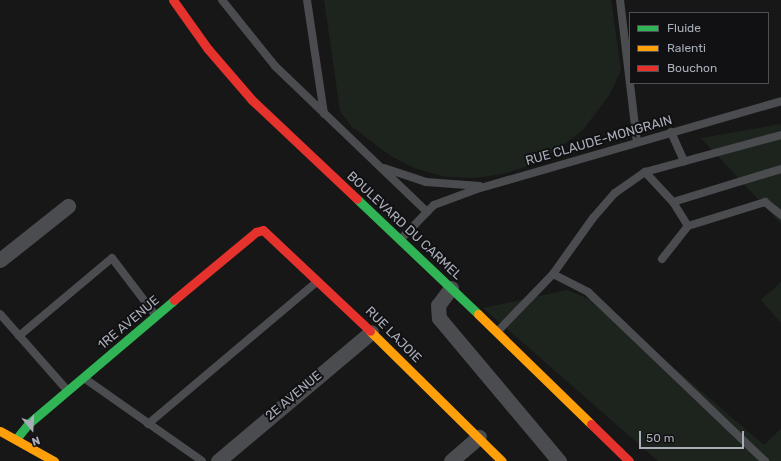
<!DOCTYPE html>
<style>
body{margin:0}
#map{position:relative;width:781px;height:461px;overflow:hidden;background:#171717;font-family:Rubik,sans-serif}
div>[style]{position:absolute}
.green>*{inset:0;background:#1d241e}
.lane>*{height:8px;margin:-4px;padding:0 4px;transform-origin:4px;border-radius:4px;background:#4b4c50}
.street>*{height:15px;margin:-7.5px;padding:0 7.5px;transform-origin:7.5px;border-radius:7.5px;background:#4b4c50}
.fast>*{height:9px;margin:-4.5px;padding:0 4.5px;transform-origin:4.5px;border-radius:4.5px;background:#30b455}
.slow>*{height:9px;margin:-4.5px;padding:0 4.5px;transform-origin:4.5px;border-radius:4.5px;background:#ff9f0a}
.jam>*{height:9px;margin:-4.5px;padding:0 4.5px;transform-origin:4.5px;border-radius:4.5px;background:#e5322d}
span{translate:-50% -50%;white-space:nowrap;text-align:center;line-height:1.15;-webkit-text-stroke:4px #111113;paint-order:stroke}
.street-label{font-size:13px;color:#a8adb8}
.legend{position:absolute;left:629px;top:12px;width:140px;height:72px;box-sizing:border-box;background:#111113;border:1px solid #4d4f55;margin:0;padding:5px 7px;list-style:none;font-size:12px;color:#a8adb8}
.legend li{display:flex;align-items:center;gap:8px;height:20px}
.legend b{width:20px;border:1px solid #4d4f55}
.north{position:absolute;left:12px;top:409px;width:40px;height:40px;-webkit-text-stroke:3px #111113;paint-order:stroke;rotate:162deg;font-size:11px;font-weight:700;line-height:16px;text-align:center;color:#a8adb8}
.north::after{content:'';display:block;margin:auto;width:14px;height:18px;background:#a8adb8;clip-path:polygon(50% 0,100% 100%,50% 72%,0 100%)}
.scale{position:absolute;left:639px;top:431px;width:105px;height:18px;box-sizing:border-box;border:2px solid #a8adb8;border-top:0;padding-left:5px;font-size:12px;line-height:14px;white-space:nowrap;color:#a8adb8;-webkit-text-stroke:3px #111113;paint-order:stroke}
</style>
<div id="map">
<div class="green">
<i style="clip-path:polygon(324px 0,611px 0,621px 70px,610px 94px,583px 130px,560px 148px,534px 164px,503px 174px,476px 178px,446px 177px,414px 168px,391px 156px,352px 127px,340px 111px)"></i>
<i style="clip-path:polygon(781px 124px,781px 224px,701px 138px)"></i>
<i style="clip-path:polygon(781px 282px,781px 323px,761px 300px)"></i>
<i style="clip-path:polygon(567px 290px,597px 302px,764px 445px,781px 429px,781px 461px,658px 461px,483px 308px)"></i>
</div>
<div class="lane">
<i style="left:222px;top:0;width:85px;rotate:51.2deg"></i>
<i style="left:275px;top:66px;width:211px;rotate:43.8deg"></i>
<i style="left:427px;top:212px;width:37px;rotate:134deg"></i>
<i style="left:307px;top:0;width:115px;rotate:81.5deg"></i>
<i style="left:620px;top:0;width:143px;rotate:83.2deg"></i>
<i style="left:671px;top:132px;width:32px;rotate:66deg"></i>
<i style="left:384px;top:168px;width:44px;rotate:18.4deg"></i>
<i style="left:426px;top:182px;width:54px;rotate:4.2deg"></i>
<i style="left:645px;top:172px;width:41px;rotate:47deg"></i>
<i style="left:673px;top:202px;width:28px;rotate:58deg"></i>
<i style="left:688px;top:226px;width:81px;rotate:-17.3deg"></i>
<i style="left:765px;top:202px;width:21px;rotate:39deg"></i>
<i style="left:673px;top:202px;width:113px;rotate:-17deg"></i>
<i style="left:427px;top:212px;width:10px;rotate:-45deg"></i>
<i style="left:434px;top:205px;width:46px;rotate:-20.4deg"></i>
<i style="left:477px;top:189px;width:316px;rotate:-16.1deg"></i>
<i style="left:662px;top:259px;width:42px;rotate:-51.8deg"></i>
<i style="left:553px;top:274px;width:69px;rotate:-54.5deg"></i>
<i style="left:593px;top:218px;width:33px;rotate:-49deg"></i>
<i style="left:615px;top:193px;width:37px;rotate:-35deg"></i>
<i style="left:645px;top:172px;width:141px;rotate:-15.2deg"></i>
<i style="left:0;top:314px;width:101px;rotate:48.6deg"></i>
<i style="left:497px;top:332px;width:81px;rotate:-46deg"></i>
<i style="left:553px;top:274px;width:39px;rotate:27deg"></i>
<i style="left:588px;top:292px;width:245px;rotate:43.7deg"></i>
<i style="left:19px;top:336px;width:121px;rotate:-40deg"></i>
<i style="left:112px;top:258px;width:73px;rotate:52.8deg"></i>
<i style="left:84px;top:378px;width:144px;rotate:35.1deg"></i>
<i style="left:148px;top:424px;width:222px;rotate:-40.1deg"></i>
</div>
<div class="street">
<i style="left:0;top:260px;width:87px;rotate:-38.5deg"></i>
<i style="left:451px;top:288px;width:21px;rotate:127deg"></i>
<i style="left:438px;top:305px;width:13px;rotate:86deg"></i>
<i style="left:439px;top:318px;width:187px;rotate:50deg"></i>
<i style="left:218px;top:461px;width:200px;rotate:-40.1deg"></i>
<i style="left:451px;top:461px;width:37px;rotate:-41deg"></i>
</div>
<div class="fast">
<i style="left:357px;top:199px;width:167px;rotate:43.5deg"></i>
<i style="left:16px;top:439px;width:19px;rotate:-51deg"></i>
<i style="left:28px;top:424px;width:192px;rotate:-40.3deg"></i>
</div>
<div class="slow">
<i style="left:478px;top:314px;width:158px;rotate:44.2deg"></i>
<i style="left:370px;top:331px;width:185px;rotate:44.6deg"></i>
<i style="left:0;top:431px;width:62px;rotate:29.1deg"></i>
</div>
<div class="jam">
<i style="left:173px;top:0;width:60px;rotate:54.5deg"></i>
<i style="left:208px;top:49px;width:67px;rotate:49.2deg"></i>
<i style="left:252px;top:100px;width:144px;rotate:43.3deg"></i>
<i style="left:174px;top:300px;width:107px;rotate:-39.7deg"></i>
<i style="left:256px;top:232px;width:7px;rotate:-16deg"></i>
<i style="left:263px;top:230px;width:147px;rotate:43.3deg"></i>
<i style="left:591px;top:424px;width:53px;rotate:44.2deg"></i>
</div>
<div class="street-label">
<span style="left:599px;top:141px;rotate:-16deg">RUE CLAUDE-MONGRAIN</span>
<span style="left:404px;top:226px;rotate:43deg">BOULEVARD DU CARMEL</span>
<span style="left:129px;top:323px;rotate:-40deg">1RE AVENUE</span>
<span style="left:393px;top:335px;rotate:45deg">RUE LAJOIE</span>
<span style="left:294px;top:396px;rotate:-40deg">2E AVENUE</span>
</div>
<ul class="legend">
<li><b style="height:5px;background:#30b455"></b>Fluide</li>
<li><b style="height:5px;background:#ff9f0a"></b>Ralenti</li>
<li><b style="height:5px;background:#e5322d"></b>Bouchon</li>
</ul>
<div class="north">N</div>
<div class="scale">50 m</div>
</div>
